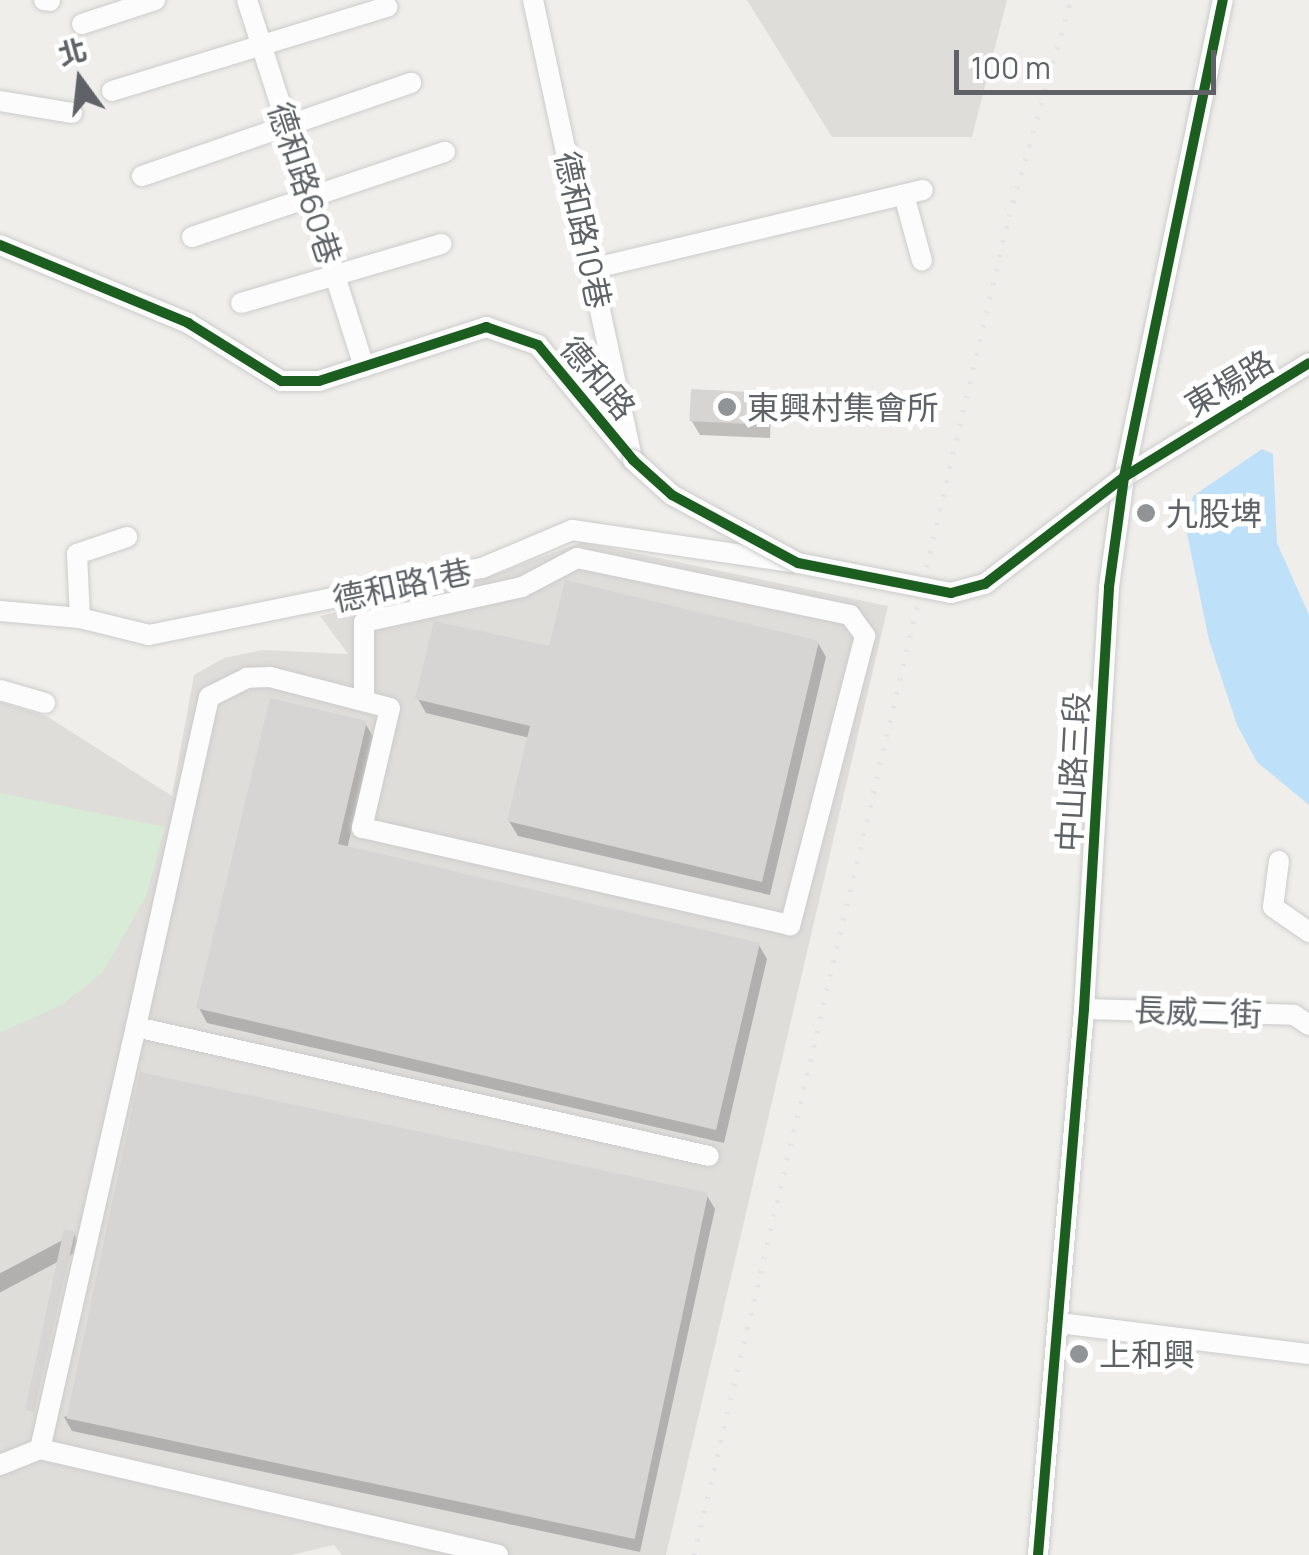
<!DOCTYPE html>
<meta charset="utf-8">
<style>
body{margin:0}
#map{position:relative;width:1309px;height:1555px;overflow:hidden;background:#efeeea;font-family:Manrope,"Noto Sans TC",sans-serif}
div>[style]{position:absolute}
.industrial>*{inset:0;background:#dfddda}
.green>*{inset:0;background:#d8ebd6}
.water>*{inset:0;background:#bfe0f9}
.shadow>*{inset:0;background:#0003;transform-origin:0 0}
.building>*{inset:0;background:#d6d5d3;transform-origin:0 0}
.roads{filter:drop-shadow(0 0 2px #cbcccc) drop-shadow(0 0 2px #cbcccc)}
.minor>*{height:20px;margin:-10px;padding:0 10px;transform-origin:10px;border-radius:10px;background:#fdfcfc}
.rail>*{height:5px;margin-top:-2.5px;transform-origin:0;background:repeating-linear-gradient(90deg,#e4e4e4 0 2.5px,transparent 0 14.5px)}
.bridges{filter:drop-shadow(0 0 2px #cbcccc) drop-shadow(0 0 2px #cbcccc)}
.minor-bridge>*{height:20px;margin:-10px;padding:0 10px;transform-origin:10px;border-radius:10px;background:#fdfcfc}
.cycleway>*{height:10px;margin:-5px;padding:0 5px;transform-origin:5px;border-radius:5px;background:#1b5e20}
.dots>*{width:28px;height:28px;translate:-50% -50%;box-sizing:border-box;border:5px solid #fff;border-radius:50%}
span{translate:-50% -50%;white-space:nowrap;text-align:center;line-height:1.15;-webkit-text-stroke:10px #fff;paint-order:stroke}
.street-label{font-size:32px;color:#5f6368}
.poi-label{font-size:32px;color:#5f6368}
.left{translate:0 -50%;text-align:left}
.north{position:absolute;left:30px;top:30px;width:100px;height:100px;-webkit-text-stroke:8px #fff;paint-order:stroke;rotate:345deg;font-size:28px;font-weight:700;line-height:40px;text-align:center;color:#5f6368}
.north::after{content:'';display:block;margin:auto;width:35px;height:45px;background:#5f6368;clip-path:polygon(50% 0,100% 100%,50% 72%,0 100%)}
.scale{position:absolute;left:954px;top:50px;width:262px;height:45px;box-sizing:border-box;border:5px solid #5f6368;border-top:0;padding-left:12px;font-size:30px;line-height:35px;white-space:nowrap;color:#5f6368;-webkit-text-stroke:8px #fff;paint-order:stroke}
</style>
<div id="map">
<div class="industrial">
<i style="clip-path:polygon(747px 0,1007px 0,972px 137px,832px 137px)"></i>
<i style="clip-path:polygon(582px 542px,888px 606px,666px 1555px,342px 1555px,334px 1545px,291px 1555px,0 1555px,0 702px,48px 717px,172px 796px,194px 675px,224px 658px,263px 650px,348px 654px,320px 616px,496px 574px)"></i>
</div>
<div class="green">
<i style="clip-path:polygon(0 793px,165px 827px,146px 896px,103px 972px,63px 1004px,0 1033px)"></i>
</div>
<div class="water">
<i style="clip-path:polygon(1262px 449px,1273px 454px,1277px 543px,1309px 615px,1309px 805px,1257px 762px,1237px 725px,1209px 640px,1186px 529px,1193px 496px)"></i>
</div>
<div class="shadow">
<i style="clip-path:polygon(763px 395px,771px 410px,770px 438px,700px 435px,691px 420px)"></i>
<i style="clip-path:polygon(818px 643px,826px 657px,770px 895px,518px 836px,509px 821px,530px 738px,426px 713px,418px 699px,550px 649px)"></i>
<i style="clip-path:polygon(365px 723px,374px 738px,347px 849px,759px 945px,767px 959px,724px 1143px,207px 1023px,199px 1008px)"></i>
<i style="clip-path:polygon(706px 1194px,715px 1209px,640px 1552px,72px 1431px,64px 1417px)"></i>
<i style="left:74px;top:1234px;width:17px;height:181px;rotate:62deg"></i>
</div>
<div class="building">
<i style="left:691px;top:389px;width:73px;height:32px;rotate:3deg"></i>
<i style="clip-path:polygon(565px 580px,819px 641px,762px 882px,507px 821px,530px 726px,415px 699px,434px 621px,549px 646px)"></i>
<i style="clip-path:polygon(270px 698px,367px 721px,338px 844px,760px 943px,716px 1130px,196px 1008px)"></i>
<i style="left:140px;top:1072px;width:581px;height:354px;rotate:12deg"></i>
<i style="clip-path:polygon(64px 1229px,75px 1232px,34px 1412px,25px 1410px)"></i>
</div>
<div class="roads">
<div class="minor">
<i style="left:44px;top:0;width:6px;rotate:9deg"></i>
<i style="left:247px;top:0;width:385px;rotate:72.3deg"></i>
<i style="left:533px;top:0;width:463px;rotate:77.8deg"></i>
<i style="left:82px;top:24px;width:77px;rotate:-18.2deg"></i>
<i style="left:112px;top:91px;width:288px;rotate:-17deg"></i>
<i style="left:0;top:101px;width:73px;rotate:9.5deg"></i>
<i style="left:142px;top:176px;width:285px;rotate:-19.1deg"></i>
<i style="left:904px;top:195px;width:68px;rotate:74.7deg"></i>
<i style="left:192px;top:237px;width:267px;rotate:-18.6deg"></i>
<i style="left:0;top:245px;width:204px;rotate:22.5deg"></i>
<i style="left:188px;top:323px;width:110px;rotate:31.9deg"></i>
<i style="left:281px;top:381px;width:38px"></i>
<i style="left:319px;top:381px;width:176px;rotate:-17.9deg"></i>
<i style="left:486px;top:327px;width:55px;rotate:19.1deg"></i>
<i style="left:538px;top:345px;width:149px;rotate:50.4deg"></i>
<i style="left:591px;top:269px;width:341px;rotate:-13.4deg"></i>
<i style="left:241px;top:303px;width:209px;rotate:-16.4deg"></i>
<i style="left:1124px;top:477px;width:217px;rotate:-31.6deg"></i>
<i style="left:0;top:611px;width:80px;rotate:5deg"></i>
<i style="left:80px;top:618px;width:71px;rotate:13.8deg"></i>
<i style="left:149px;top:635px;width:340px;rotate:-11.4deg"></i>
<i style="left:482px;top:568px;width:98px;rotate:-22.9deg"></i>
<i style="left:572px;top:530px;width:222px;rotate:8.3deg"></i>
<i style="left:80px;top:618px;width:64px;rotate:-92.7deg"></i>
<i style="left:77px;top:554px;width:53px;rotate:-18.8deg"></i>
<i style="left:0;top:690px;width:47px;rotate:16.1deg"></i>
<i style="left:364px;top:701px;width:79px;rotate:-90deg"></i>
<i style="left:364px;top:622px;width:162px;rotate:-12.5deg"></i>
<i style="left:522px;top:587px;width:62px;rotate:-27.8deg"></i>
<i style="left:577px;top:558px;width:279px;rotate:11.8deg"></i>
<i style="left:850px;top:615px;width:26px;rotate:54deg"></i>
<i style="left:865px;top:636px;width:299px;rotate:104.5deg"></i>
<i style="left:790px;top:925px;width:439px;rotate:-167.2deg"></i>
<i style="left:362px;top:828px;width:123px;rotate:-76.9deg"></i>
<i style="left:390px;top:708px;width:124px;rotate:-165.5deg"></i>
<i style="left:270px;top:677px;width:23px;rotate:178deg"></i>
<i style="left:247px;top:678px;width:42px;rotate:153.4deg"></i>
<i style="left:209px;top:697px;width:338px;rotate:102.5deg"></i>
<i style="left:136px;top:1027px;width:587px;rotate:12.69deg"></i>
<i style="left:1279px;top:861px;width:46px;rotate:97.4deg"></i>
<i style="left:1273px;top:907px;width:44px;rotate:34.8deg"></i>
<i style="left:1084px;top:1009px;width:210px;rotate:1.6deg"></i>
<i style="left:1294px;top:1015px;width:18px;rotate:34deg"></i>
<i style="left:1059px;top:1323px;width:252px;rotate:7.1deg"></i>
<i style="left:40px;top:1449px;width:433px;rotate:-77.2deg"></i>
<i style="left:0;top:1465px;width:43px;rotate:-21.8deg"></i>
<i style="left:40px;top:1449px;width:470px;rotate:13deg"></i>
<i style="left:1038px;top:1555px;width:548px;rotate:-85.18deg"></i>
<i style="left:1084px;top:1009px;width:423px;rotate:-86.6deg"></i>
<i style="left:1109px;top:587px;width:111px;rotate:-82.2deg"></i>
<i style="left:1124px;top:477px;width:487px;rotate:-78.3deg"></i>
</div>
</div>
<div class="rail">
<i style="left:694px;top:1555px;width:1376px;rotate:-76.76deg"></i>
<i style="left:1009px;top:216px;width:225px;rotate:-74deg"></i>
</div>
<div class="bridges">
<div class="minor-bridge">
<i style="left:633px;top:460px;width:52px;rotate:41.9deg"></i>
<i style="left:672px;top:495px;width:143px;rotate:28.4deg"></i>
<i style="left:798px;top:563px;width:156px;rotate:11.1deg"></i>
<i style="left:951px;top:593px;width:35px;rotate:-15deg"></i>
<i style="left:985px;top:584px;width:175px;rotate:-37.6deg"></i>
</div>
</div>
<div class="cycleway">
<i style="left:0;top:245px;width:204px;rotate:22.5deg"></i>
<i style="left:188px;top:323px;width:110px;rotate:31.9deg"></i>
<i style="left:281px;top:381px;width:38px"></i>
<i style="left:319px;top:381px;width:176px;rotate:-17.9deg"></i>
<i style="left:486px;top:327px;width:55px;rotate:19.1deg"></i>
<i style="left:538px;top:345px;width:149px;rotate:50.4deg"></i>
<i style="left:633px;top:460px;width:52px;rotate:41.9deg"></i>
<i style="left:672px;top:495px;width:143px;rotate:28.4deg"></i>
<i style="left:798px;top:563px;width:156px;rotate:11.1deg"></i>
<i style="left:951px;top:593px;width:35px;rotate:-15deg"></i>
<i style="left:985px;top:584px;width:175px;rotate:-37.6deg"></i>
<i style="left:1124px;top:477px;width:217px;rotate:-31.6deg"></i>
<i style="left:1038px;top:1555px;width:548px;rotate:-85.18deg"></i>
<i style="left:1084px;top:1009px;width:423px;rotate:-86.6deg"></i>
<i style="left:1109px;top:587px;width:111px;rotate:-82.2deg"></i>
<i style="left:1124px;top:477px;width:487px;rotate:-78.3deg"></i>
</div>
<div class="dots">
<i style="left:727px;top:407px;background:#919496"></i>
<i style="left:1146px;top:513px;background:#919496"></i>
<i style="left:1079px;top:1354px;background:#919496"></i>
</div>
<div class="street-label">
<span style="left:305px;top:183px;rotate:72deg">德和路60巷</span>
<span style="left:583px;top:230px;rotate:78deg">德和路10巷</span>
<span style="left:598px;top:378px;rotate:50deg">德和路</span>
<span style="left:1229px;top:383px;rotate:-31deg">東楊路</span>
<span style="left:402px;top:585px;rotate:-12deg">德和路1巷</span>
<span style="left:1073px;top:772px;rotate:-87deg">中山路三段</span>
<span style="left:1198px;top:1012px;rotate:2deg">長威二街</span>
</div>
<div class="poi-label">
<span class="left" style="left:747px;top:407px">東興村集會所</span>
<span class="left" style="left:1166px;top:513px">九股埤</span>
<span class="left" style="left:1099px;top:1354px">上和興</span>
</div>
<div class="north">北</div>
<div class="scale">100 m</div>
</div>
